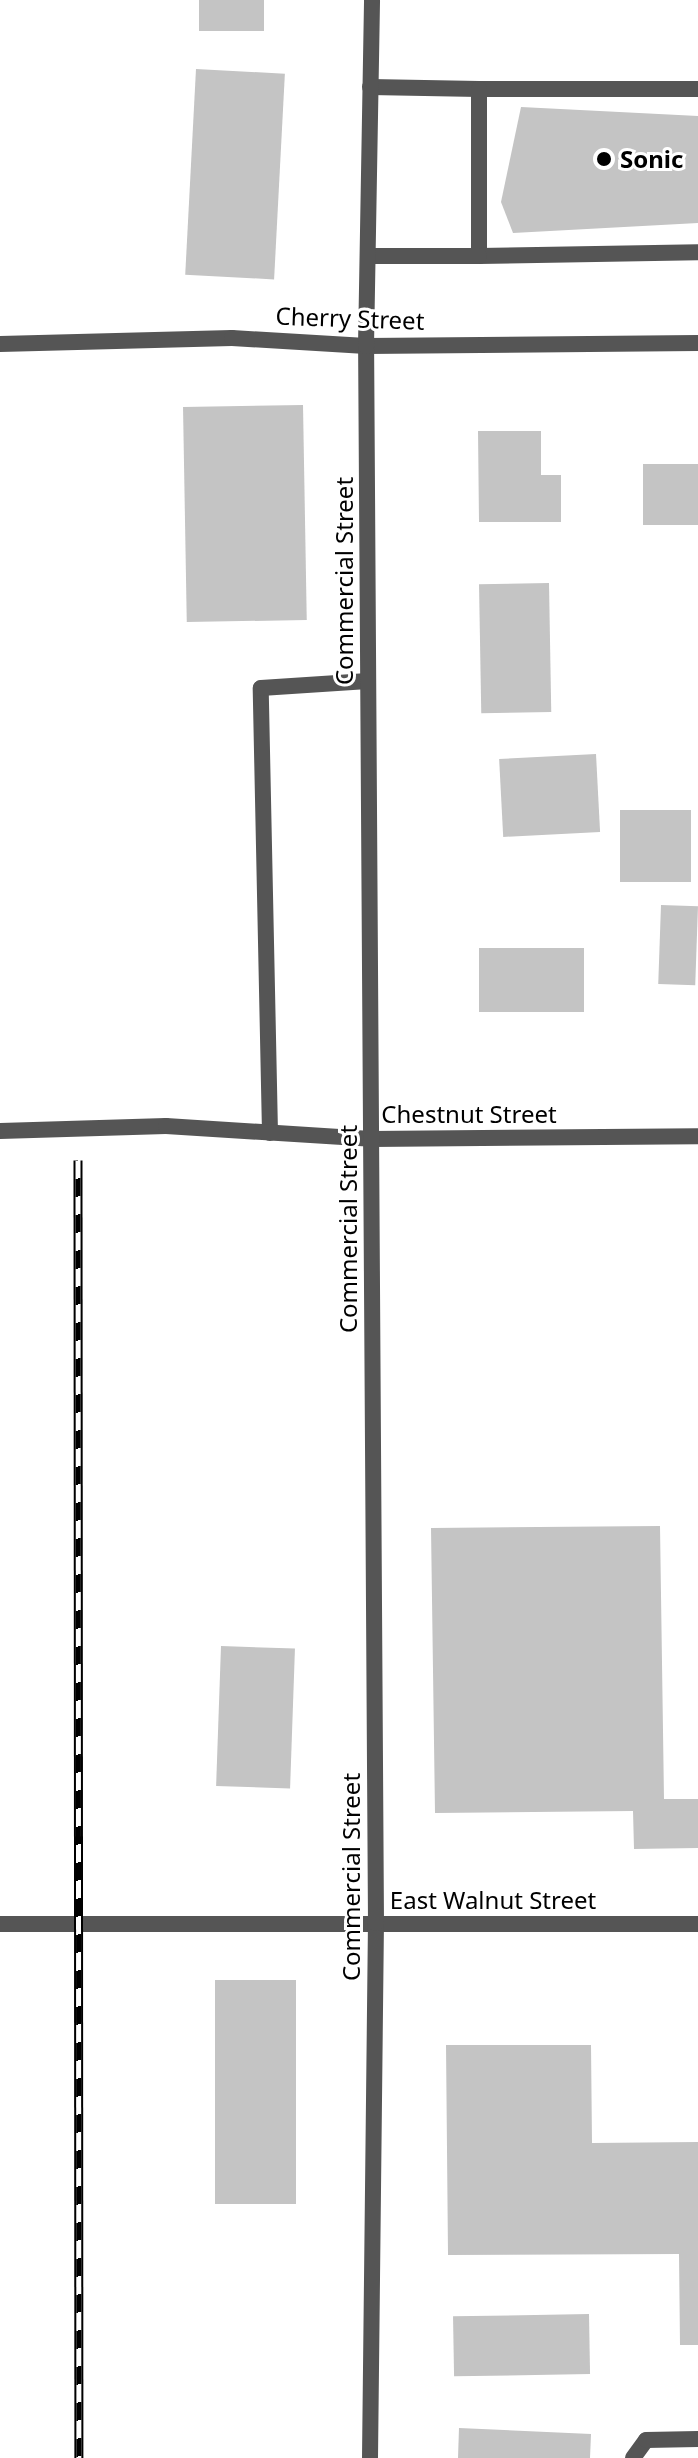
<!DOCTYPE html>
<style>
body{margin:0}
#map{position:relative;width:698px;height:2458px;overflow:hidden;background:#fff;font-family:"Noto Sans",sans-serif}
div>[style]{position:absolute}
.building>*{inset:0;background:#c4c4c4;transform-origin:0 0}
.lane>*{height:16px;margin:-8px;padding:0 8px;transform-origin:8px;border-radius:8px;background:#555}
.street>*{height:16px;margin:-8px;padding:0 8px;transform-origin:8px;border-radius:8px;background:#555}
.rail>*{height:9px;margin-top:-4.5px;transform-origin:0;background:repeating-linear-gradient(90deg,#fff 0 18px,#000 0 36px);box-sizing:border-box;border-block:2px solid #000}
.dots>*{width:22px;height:22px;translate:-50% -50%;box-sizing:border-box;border:4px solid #fff;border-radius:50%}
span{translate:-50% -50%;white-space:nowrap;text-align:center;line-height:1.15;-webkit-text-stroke:6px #fff;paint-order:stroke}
.poi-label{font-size:24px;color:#000;font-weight:700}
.left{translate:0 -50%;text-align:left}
.street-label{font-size:24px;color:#000}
</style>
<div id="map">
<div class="building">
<i style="left:199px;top:0;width:65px;height:31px"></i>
<i style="left:196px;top:69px;width:89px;height:206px;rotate:3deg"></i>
<i style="clip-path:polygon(521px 107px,698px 116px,698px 223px,513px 233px,501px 202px)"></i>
<i style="left:303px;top:405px;width:215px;height:120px;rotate:89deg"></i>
<i style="clip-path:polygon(478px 431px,541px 431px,541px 475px,561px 475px,561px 522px,479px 522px)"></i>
<i style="left:643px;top:464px;width:55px;height:61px"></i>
<i style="left:549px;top:583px;width:129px;height:70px;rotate:89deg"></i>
<i style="left:596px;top:754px;width:78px;height:97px;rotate:87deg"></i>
<i style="left:620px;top:810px;width:71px;height:72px"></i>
<i style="left:661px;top:905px;width:37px;height:79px;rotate:2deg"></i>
<i style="left:479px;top:948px;width:105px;height:64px"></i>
<i style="clip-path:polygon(660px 1526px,664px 1799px,698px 1799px,698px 1848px,634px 1849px,633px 1811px,435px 1813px,431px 1528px)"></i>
<i style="left:221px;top:1646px;width:74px;height:140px;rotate:2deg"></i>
<i style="left:215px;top:1980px;width:81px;height:224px"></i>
<i style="clip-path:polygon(446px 2045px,591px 2045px,592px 2143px,698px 2142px,698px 2345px,680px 2345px,679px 2254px,448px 2255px)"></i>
<i style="left:589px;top:2314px;width:60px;height:136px;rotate:89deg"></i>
<i style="clip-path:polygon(459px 2428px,591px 2434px,590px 2458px,458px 2458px)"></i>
</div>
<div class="lane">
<i style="left:370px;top:87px;width:109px;rotate:1.1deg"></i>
<i style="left:698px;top:89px;width:219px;rotate:180deg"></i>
<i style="left:479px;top:89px;width:167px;rotate:90deg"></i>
<i style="left:479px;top:256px;width:219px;rotate:-1deg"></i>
<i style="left:368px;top:256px;width:111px"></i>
<i style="left:270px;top:1133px;width:445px;rotate:-91.2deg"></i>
<i style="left:261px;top:688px;width:107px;rotate:-3.7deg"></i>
<i style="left:633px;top:2458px;width:22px;rotate:-54deg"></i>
<i style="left:646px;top:2440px;width:52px;rotate:-1.1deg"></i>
</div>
<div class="street">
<i style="left:0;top:344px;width:232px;rotate:-1.5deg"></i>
<i style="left:232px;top:338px;width:134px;rotate:3.4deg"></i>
<i style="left:366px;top:346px;width:332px;rotate:-0.5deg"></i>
<i style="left:0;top:1131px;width:166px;rotate:-1.7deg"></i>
<i style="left:166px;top:1126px;width:205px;rotate:3.6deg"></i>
<i style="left:371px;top:1139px;width:327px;rotate:-0.5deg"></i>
<i style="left:0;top:1924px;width:698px"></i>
<i style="left:370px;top:2458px;width:535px;rotate:-89.36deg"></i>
<i style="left:376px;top:1923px;width:1577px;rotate:-90.36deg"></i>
<i style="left:366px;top:346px;width:346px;rotate:-89deg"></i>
</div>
<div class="rail">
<i style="left:78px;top:1160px;width:1298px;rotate:89.96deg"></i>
</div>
<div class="dots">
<i style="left:604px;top:159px;background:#000"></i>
</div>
<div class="poi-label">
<span class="left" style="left:620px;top:159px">Sonic</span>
</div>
<div class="street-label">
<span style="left:350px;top:318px;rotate:2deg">Cherry Street</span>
<span style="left:344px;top:581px;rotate:-90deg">Commercial Street</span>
<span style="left:469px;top:1114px">Chestnut Street</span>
<span style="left:348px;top:1229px;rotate:-90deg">Commercial Street</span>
<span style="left:351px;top:1877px;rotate:-90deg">Commercial Street</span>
<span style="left:493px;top:1900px">East Walnut Street</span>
</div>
</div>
